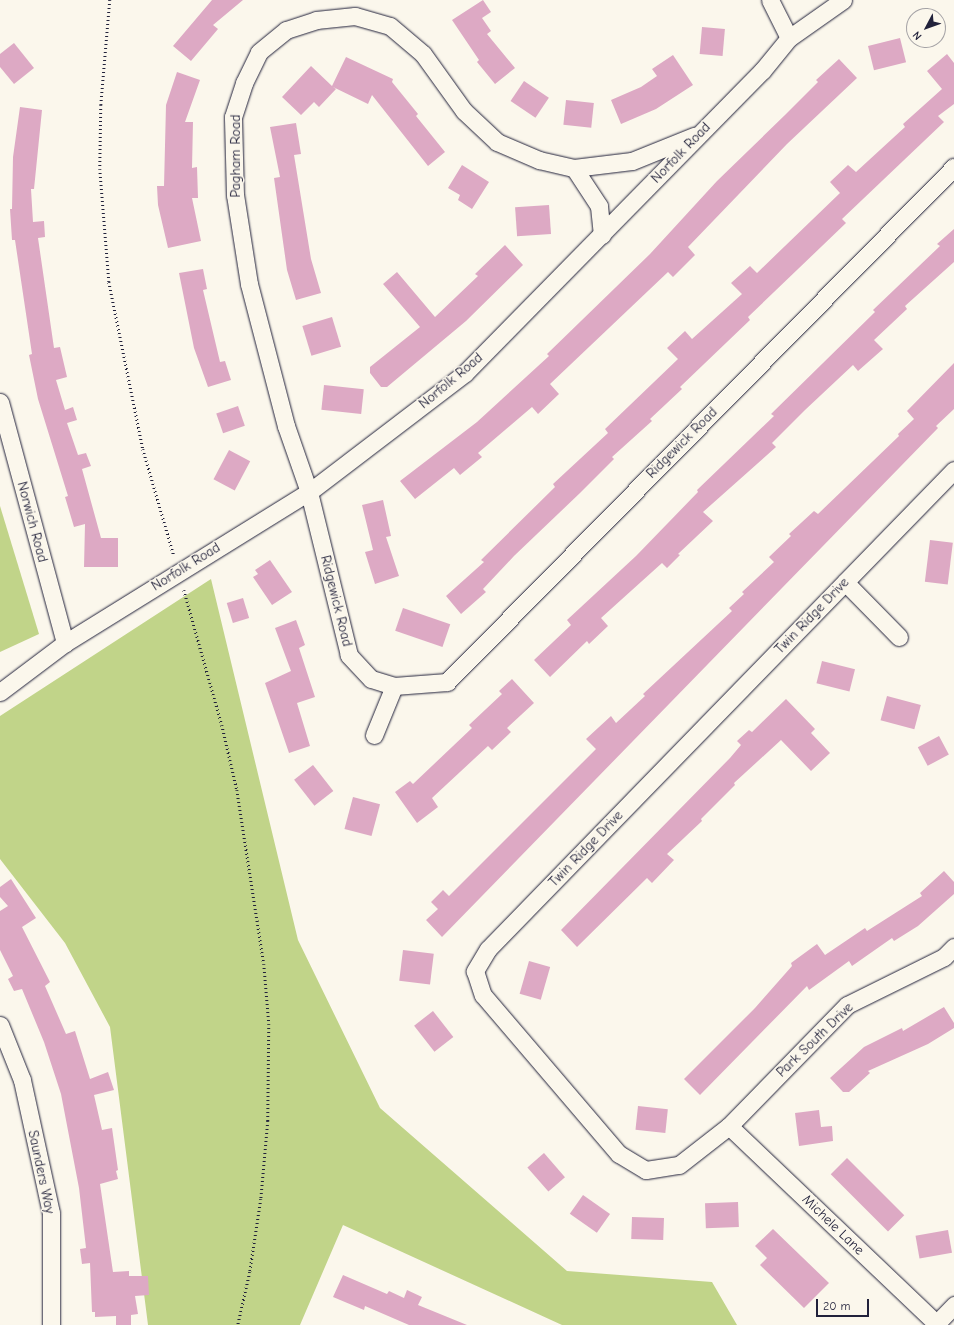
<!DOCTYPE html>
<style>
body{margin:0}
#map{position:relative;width:954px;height:1325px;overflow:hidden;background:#fbf7ec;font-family:"Comic Neue",sans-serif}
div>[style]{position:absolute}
.green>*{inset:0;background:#c1d489}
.building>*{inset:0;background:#dda9c4;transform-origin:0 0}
.path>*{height:2.5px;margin-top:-1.25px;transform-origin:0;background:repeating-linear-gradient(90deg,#22223b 0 1px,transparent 0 4px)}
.roads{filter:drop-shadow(0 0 1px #22223b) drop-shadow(0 0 1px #22223b)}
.minor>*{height:17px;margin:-8.5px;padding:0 8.5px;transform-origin:8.5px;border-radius:8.5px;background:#fbf7ec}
span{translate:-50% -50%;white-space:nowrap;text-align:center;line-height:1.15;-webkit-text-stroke:3px #fbf7ec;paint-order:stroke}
.street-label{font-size:14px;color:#22223b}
.north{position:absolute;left:906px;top:8px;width:40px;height:40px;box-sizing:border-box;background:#fbf7ec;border:1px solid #a4a2a5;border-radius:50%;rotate:229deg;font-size:11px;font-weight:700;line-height:16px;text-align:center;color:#22223b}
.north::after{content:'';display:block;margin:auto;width:14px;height:18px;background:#22223b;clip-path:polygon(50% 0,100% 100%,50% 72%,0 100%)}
.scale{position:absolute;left:816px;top:1299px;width:53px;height:18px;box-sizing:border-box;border:2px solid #22223b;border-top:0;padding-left:5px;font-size:12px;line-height:14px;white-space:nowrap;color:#22223b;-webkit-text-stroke:3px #fbf7ec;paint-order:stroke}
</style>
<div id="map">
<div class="green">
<i style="clip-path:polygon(0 506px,39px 634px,0 652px)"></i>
<i style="clip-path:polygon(211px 579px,298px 940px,380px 1108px,567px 1271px,712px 1282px,737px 1325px,562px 1325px,343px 1225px,300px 1325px,148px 1325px,110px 1027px,65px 943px,0 859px,0 716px)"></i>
</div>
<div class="building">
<i style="clip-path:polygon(212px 0,243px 0,213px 25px,218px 29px,191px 61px,173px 46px)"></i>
<i style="clip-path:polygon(483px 0,491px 12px,482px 18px,491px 31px,487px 34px,515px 68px,495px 84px,477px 62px,479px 60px,452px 20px)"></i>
<i style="left:702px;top:27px;width:23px;height:27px;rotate:5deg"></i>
<i style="left:900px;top:38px;width:25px;height:33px;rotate:76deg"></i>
<i style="clip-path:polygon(14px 43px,34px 68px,14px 84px,0 67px,0 54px)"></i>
<i style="clip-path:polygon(947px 54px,954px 63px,954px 104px,938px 116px,944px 122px,842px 219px,846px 223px,748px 317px,750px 320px,680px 387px,682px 389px,650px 419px,652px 421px,612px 457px,614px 459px,580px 493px,514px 556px,483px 589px,486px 592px,461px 614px,446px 596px,484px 562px,481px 560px,555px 487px,553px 484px,608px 433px,605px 429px,678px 359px,667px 348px,685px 331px,692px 339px,742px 294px,731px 283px,750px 266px,757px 273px,840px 193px,830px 182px,848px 165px,856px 172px,905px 127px,903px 124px,942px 89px,927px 71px)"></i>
<i style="clip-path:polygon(673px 55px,693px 85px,656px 109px,621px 124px,611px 100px,641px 87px,657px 76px,652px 69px)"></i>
<i style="clip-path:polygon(346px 57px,393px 79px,392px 82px,418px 114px,416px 116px,445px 152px,428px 166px,372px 95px,368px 104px,333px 87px,336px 89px,319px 107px,314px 102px,301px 115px,282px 97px,311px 66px,332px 86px)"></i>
<i style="clip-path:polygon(839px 59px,857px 78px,787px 144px,688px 247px,695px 255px,673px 277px,668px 272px,550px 384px,559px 394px,538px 414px,532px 407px,478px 453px,482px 457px,460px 475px,454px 468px,415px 499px,400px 481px,477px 422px,549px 356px,547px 354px,650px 254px,717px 181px,785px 115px,818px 82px,816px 80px)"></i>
<i style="clip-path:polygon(177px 72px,200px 80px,185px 122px,193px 122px,192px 168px,197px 167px,198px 198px,192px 198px,201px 241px,168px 248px,158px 205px,157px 186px,164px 186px,166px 105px)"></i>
<i style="left:524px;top:81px;width:30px;height:24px;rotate:34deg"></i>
<i style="left:566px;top:100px;width:28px;height:25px;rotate:6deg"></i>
<i style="clip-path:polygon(20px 107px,42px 110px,34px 189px,31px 189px,33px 222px,44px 221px,45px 237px,38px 238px,54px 348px,60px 347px,67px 377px,56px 380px,65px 410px,73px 407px,77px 420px,67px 423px,78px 455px,86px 453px,91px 466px,82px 469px,101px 538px,118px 538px,118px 567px,84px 567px,85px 524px,74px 527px,65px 497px,68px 496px,38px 399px,29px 355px,32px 354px,15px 240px,12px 240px,10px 209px,12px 209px,13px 157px)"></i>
<i style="clip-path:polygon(296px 123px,301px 154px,294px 155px,311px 259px,321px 293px,296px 300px,287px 270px,274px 178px,280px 177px,270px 127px)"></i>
<i style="clip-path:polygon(462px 165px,489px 182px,472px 209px,458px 200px,460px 195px,448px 188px)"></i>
<i style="left:549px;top:205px;width:29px;height:34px;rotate:86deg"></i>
<i style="clip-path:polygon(954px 229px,954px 262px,905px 306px,907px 309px,874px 340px,883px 349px,858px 371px,853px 365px,805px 410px,772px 443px,776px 447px,703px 512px,713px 521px,678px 554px,680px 555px,667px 568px,662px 563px,601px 618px,608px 626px,589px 644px,587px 641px,550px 677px,534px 660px,571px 625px,567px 620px,636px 556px,698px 492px,697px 490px,774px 416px,771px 414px,875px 312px,873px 310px,940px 246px,937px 244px)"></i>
<i style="clip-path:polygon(505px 245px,523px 265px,466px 321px,387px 387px,381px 387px,370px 373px,370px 367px,420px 327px,383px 284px,397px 272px,435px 317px,478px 276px,475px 274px)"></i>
<i style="clip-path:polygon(203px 269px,207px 289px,203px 290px,220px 362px,225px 361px,231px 380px,208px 387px,194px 348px,179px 273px)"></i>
<i style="left:332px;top:317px;width:31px;height:31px;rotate:73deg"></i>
<i style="clip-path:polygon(954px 363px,954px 409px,936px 426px,938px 428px,442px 937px,426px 920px,438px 909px,431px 902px,443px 890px,449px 896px,596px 749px,586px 739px,611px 716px,616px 723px,645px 696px,643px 694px,732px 611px,729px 608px,744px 594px,742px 592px,774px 562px,769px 557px,791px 536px,789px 534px,814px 511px,818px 514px,899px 436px,898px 434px,914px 419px,907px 411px)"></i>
<i style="left:324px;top:385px;width:40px;height:25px;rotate:6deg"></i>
<i style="left:238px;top:406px;width:21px;height:23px;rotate:71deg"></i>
<i style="left:229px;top:450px;width:24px;height:33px;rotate:28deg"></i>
<i style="clip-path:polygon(383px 500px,391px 536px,386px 537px,399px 576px,375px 584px,365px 552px,373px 550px,362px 505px)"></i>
<i style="left:930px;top:540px;width:23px;height:42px;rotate:7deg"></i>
<i style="clip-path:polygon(270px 560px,292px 592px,272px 605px,253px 577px,258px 574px,255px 570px)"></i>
<i style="left:243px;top:598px;width:21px;height:17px;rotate:73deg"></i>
<i style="left:403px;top:608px;width:50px;height:24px;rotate:19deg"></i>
<i style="clip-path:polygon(296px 620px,305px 645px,299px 648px,315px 697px,297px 703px,310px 746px,289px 753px,265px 683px,291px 671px,275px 628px)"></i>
<i style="left:822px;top:661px;width:34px;height:23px;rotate:14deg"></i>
<i style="clip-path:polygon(512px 679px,534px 703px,507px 728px,511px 732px,492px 750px,488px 746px,432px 798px,438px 807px,417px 823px,395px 792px,410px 781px,413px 784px,472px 728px,469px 725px,502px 694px,499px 691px)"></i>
<i style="left:887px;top:696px;width:35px;height:25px;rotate:15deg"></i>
<i style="clip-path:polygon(786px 699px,815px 729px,811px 733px,830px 753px,811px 771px,781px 740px,734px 783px,735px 785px,701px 819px,702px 821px,667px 854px,674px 860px,652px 883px,647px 878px,577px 947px,561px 930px,730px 758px,741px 745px,737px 741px,749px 730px,752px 732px)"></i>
<i style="left:939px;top:736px;width:21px;height:24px;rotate:62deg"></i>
<i style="left:313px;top:765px;width:33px;height:24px;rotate:52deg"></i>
<i style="left:353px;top:797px;width:28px;height:33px;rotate:15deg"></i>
<i style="clip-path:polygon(944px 871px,954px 882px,954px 894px,918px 926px,894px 941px,892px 938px,852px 966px,849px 961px,809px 990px,807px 986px,700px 1095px,684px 1079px,755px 1008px,792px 966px,791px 963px,817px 944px,825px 955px,865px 928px,867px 931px,922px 896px,920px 893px)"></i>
<i style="clip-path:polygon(11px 879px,36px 918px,22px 927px,50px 982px,45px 986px,66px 1034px,75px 1031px,90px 1079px,108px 1072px,114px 1090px,94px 1095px,102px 1130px,112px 1128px,118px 1170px,116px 1171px,118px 1179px,100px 1184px,113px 1272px,129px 1271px,129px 1276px,148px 1276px,149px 1295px,135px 1296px,138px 1314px,131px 1315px,131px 1325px,116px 1325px,116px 1316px,95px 1317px,95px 1312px,92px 1312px,90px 1263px,82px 1264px,80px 1249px,86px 1248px,79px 1188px,61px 1094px,44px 1042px,22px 989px,14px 991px,8px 979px,13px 976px,0 950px,0 911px,8px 906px,0 897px,0 887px)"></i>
<i style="left:403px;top:950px;width:31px;height:31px;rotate:7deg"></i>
<i style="left:529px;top:961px;width:22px;height:34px;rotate:16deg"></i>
<i style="clip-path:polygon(944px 1007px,954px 1023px,954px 1028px,928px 1044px,868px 1071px,870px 1073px,849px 1092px,843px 1092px,830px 1078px,864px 1047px,902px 1028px,903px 1031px)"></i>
<i style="left:433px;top:1011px;width:33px;height:24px;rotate:52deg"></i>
<i style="left:638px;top:1106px;width:30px;height:24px;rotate:6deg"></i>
<i style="clip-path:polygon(819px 1110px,821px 1127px,832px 1126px,833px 1141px,799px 1146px,795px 1113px)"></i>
<i style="left:544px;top:1153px;width:32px;height:22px;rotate:49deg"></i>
<i style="left:847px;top:1158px;width:81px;height:23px;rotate:45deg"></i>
<i style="left:583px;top:1195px;width:33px;height:23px;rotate:35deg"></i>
<i style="left:738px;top:1202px;width:25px;height:33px;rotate:88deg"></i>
<i style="left:632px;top:1217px;width:32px;height:22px;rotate:2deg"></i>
<i style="clip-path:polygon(773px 1229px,829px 1283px,804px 1308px,760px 1265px,767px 1258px,755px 1246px)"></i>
<i style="left:948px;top:1230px;width:23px;height:33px;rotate:80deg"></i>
<i style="clip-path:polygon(343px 1275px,387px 1294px,389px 1291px,404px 1298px,407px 1290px,422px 1297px,418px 1305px,467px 1325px,409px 1325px,365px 1306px,364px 1310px,333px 1297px)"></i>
</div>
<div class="path">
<i style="left:110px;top:0;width:105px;rotate:94.9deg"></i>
<i style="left:101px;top:105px;width:64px;rotate:90.9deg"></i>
<i style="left:100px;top:169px;width:113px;rotate:85.4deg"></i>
<i style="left:109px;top:282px;width:170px;rotate:78.5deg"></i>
<i style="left:143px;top:449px;width:111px;rotate:73.8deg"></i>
<i style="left:184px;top:590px;width:140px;rotate:74.3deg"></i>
<i style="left:222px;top:725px;width:67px;rotate:77deg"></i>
<i style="left:237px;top:790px;width:176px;rotate:81.2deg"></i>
<i style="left:264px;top:964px;width:60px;rotate:85.2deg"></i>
<i style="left:269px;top:1024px;width:97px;rotate:90.6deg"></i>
<i style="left:268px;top:1121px;width:78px;rotate:95.1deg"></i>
<i style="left:261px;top:1199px;width:74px;rotate:98.6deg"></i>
<i style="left:250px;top:1272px;width:54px;rotate:102.8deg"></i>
</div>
<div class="roads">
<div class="minor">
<i style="left:770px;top:0;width:42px;rotate:63.4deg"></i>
<i style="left:602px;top:235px;width:29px;rotate:-96deg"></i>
<i style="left:599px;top:206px;width:45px;rotate:-123.3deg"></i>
<i style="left:574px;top:168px;width:58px;rotate:-6.9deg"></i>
<i style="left:632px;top:161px;width:67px;rotate:-22deg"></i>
<i style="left:0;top:402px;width:250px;rotate:74.9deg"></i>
<i style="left:954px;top:470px;width:668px;rotate:134.21deg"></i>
<i style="left:488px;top:949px;width:26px;rotate:121deg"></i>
<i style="left:475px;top:971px;width:25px;rotate:72deg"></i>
<i style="left:483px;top:995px;width:209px;rotate:49.5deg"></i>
<i style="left:619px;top:1154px;width:31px;rotate:31deg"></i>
<i style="left:646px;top:1170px;width:33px;rotate:-9deg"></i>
<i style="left:679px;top:1165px;width:63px;rotate:-38deg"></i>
<i style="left:729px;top:1126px;width:169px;rotate:-45.7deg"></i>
<i style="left:847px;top:1005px;width:108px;rotate:-26.3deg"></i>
<i style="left:944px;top:957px;width:14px;rotate:-45deg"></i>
<i style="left:845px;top:582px;width:77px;rotate:45.5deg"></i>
<i style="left:394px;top:686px;width:53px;rotate:-4.3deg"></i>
<i style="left:447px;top:682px;width:723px;rotate:-45.45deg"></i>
<i style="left:0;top:692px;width:81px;rotate:-37deg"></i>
<i style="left:65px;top:643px;width:287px;rotate:-31.8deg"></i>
<i style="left:309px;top:492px;width:196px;rotate:-37.3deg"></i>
<i style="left:465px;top:373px;width:424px;rotate:-45.5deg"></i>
<i style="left:762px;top:71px;width:43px;rotate:-50.7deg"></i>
<i style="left:789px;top:38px;width:66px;rotate:-35.1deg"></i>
<i style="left:374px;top:735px;width:53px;rotate:-67.8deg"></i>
<i style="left:394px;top:686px;width:24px;rotate:-163deg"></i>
<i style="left:371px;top:679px;width:33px;rotate:-133deg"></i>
<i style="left:349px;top:655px;width:168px;rotate:-103.8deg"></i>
<i style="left:309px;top:492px;width:70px;rotate:-109.2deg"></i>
<i style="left:286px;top:426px;width:147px;rotate:-104.6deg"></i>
<i style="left:249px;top:284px;width:90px;rotate:-98.9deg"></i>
<i style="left:235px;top:195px;width:78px;rotate:-91.5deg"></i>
<i style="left:233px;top:117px;width:36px;rotate:-72deg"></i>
<i style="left:244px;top:83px;width:34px;rotate:-64deg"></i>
<i style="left:259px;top:52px;width:35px;rotate:-39deg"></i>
<i style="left:286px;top:30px;width:32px;rotate:-18deg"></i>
<i style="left:316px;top:20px;width:39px;rotate:-6deg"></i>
<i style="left:355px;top:16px;width:36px;rotate:16deg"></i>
<i style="left:390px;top:26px;width:43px;rotate:40.3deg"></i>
<i style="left:423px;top:54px;width:70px;rotate:54.3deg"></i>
<i style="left:464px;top:111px;width:45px;rotate:43.2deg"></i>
<i style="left:497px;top:142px;width:46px;rotate:23.2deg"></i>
<i style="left:539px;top:160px;width:36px;rotate:13deg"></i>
<i style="left:0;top:1025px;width:59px;rotate:68.2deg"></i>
<i style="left:22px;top:1080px;width:136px;rotate:77.7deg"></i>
<i style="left:51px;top:1213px;width:112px;rotate:90deg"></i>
<i style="left:729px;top:1126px;width:286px;rotate:43.6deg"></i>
<i style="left:935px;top:1325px;width:28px;rotate:-46deg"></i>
</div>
</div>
<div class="street-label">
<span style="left:681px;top:153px;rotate:-46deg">Norfolk Road</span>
<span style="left:236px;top:156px;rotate:-90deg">Pagham Road</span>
<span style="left:451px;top:381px;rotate:-40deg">Norfolk Road</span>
<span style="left:682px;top:443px;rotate:-45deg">Ridgewick Road</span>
<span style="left:32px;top:522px;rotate:75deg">Norwich Road</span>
<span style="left:186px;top:567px;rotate:-32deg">Norfolk Road</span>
<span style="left:336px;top:601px;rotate:76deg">Ridgewick Road</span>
<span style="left:812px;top:616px;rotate:-46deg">Twin Ridge Drive</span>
<span style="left:586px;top:849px;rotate:-46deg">Twin Ridge Drive</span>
<span style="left:815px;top:1040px;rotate:-44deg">Park South Drive</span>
<span style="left:41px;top:1172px;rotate:78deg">Saunders Way</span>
<span style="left:833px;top:1225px;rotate:44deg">Michele Lane</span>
</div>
<div class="north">N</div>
<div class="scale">20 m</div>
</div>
